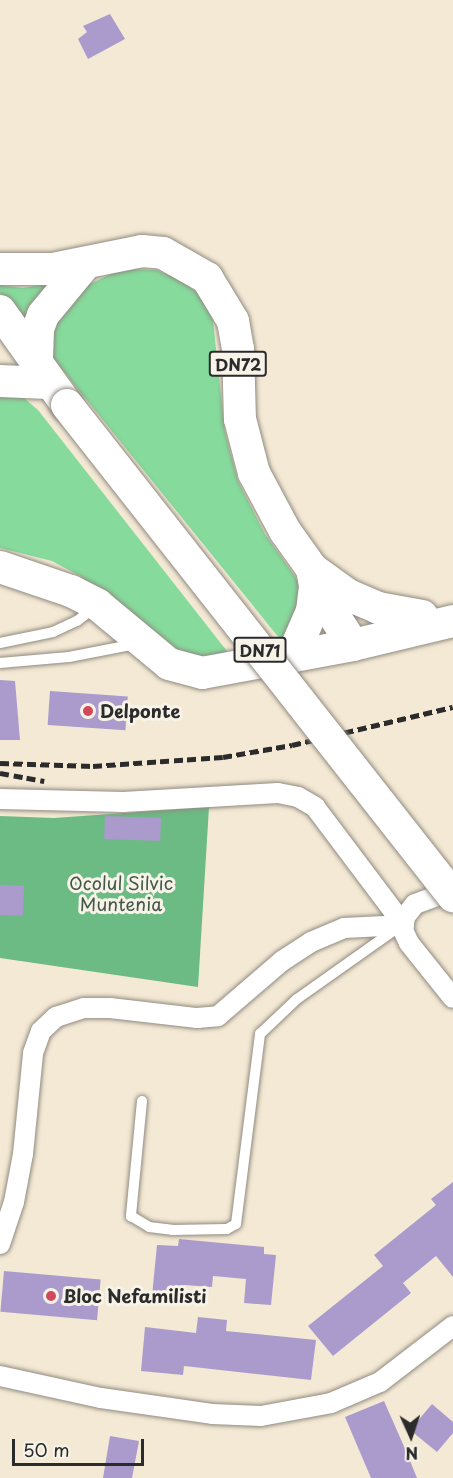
<!DOCTYPE html>
<style>
body{margin:0}
#map{position:relative;width:453px;height:1478px;overflow:hidden;background:#f4e9d4;font-family:"Playpen Sans",sans-serif}
div>[style]{position:absolute}
.green>*{inset:0;background:#86da9c}
.forest>*{inset:0;background:#6cba84}
.building>*{inset:0;background:#ab9bcc;transform-origin:0 0}
.roads{filter:drop-shadow(0 0 2px #908a80) drop-shadow(0 0 2px #908a80)}
.lane>*{height:10px;margin:-5px;padding:0 5px;transform-origin:5px;border-radius:5px;background:#fff}
.street>*{height:20px;margin:-10px;padding:0 10px;transform-origin:10px;border-radius:10px;background:#fff}
.primary>*{height:32px;margin:-16px;padding:0 16px;transform-origin:16px;border-radius:16px;background:#fff}
.rail>*{height:4.5px;margin-top:-2.25px;transform-origin:0;background:repeating-linear-gradient(90deg,#2b2b2b 0 9px,transparent 0 13.5px)}
.bridges{filter:drop-shadow(0 0 2px #908a80) drop-shadow(0 0 2px #908a80)}
.primary-bridge>*{height:32px;margin:-16px;padding:0 16px;transform-origin:16px;border-radius:16px;background:#fff}
.dots>*{width:16px;height:16px;translate:-50% -50%;box-sizing:border-box;border:3px solid #f7f3e8;border-radius:50%}
span{translate:-50% -50%;white-space:nowrap;text-align:center;line-height:1.15;-webkit-text-stroke:6px #f7f3e8;paint-order:stroke}
.shield-label span{padding:2px 4px;background:#f7f3e8;border:2px solid;border-radius:4px;-webkit-text-stroke-width:0}
.shield-label{font-size:16px;color:#2b2b2b;font-weight:700}
.poi-label{font-size:18px;color:#2b2b2b;font-weight:700}
.left{translate:0 -50%;text-align:left}
.park-label{font-size:18px;color:#425747}
.north{position:absolute;left:381px;top:1406px;width:60px;height:60px;-webkit-text-stroke:4px #f7f3e8;paint-order:stroke;rotate:177deg;font-size:16px;font-weight:700;line-height:24px;text-align:center;color:#2b2b2b}
.north::after{content:'';display:block;margin:auto;width:21px;height:27px;background:#2b2b2b;clip-path:polygon(50% 0,100% 100%,50% 72%,0 100%)}
.scale{position:absolute;left:12px;top:1439px;width:132px;height:27px;box-sizing:border-box;border:3px solid #2b2b2b;border-top:0;padding-left:8px;font-size:18px;line-height:21px;white-space:nowrap;color:#2b2b2b;-webkit-text-stroke:4px #f7f3e8;paint-order:stroke}
</style>
<div id="map">
<div class="green">
<i style="clip-path:polygon(135px 269px,156px 270px,179px 279px,200px 295px,212px 312px,225px 432px,238px 481px,265px 534px,306px 592px,284px 644px,52px 357px,50px 323px,75px 291px,115px 272px)"></i>
<i style="clip-path:polygon(53px 283px,29px 326px,0 293px,0 285px,23px 288px)"></i>
<i style="clip-path:polygon(0 393px,24px 398px,38px 410px,230px 655px,193px 660px,169px 648px,80px 576px,52px 561px,0 548px)"></i>
</div>
<div class="forest">
<i style="clip-path:polygon(209px 807px,198px 987px,0 958px,0 816px,54px 818px)"></i>
</div>
<div class="building">
<i style="clip-path:polygon(110px 14px,125px 39px,88px 59px,78px 39px,87px 32px,83px 26px)"></i>
<i style="clip-path:polygon(0 680px,15px 681px,20px 740px,0 740px)"></i>
<i style="left:50px;top:691px;width:78px;height:34px;rotate:4deg"></i>
<i style="left:105px;top:816px;width:56px;height:23px;rotate:2deg"></i>
<i style="left:0;top:885px;width:24px;height:30px;rotate:2deg"></i>
<i style="clip-path:polygon(453px 1182px,453px 1277px,436px 1256px,403px 1283px,411px 1293px,333px 1356px,308px 1326px,383px 1266px,374px 1255px,436px 1205px,431px 1199px)"></i>
<i style="clip-path:polygon(179px 1239px,264px 1247px,264px 1254px,276px 1255px,271px 1305px,244px 1303px,246px 1279px,213px 1276px,212px 1287px,184px 1285px,182px 1299px,152px 1296px,157px 1245px,178px 1246px)"></i>
<i style="left:4px;top:1271px;width:97px;height:41px;rotate:5deg"></i>
<i style="clip-path:polygon(198px 1317px,227px 1320px,226px 1331px,316px 1340px,311px 1380px,184px 1366px,183px 1375px,141px 1371px,145px 1327px,196px 1333px)"></i>
<i style="clip-path:polygon(384px 1401px,406px 1451px,417px 1478px,371px 1478px,345px 1417px)"></i>
<i style="clip-path:polygon(432px 1404px,453px 1422px,453px 1433px,437px 1452px,410px 1430px)"></i>
<i style="clip-path:polygon(110px 1436px,139px 1441px,132px 1478px,103px 1478px)"></i>
</div>
<div class="roads">
<div class="lane">
<i style="left:0;top:643px;width:54px;rotate:-11.7deg"></i>
<i style="left:53px;top:632px;width:26px;rotate:-25deg"></i>
<i style="left:77px;top:621px;width:23px;rotate:-38deg"></i>
<i style="left:0;top:663px;width:69px;rotate:-5deg"></i>
<i style="left:69px;top:657px;width:68px;rotate:-11deg"></i>
<i style="left:142px;top:1101px;width:116px;rotate:95.5deg"></i>
<i style="left:131px;top:1216px;width:21px;rotate:31deg"></i>
<i style="left:149px;top:1227px;width:23px;rotate:7deg"></i>
<i style="left:172px;top:1230px;width:55px;rotate:-1deg"></i>
<i style="left:227px;top:1229px;width:10px;rotate:-29deg"></i>
<i style="left:236px;top:1224px;width:192px;rotate:-82.8deg"></i>
<i style="left:260px;top:1034px;width:51px;rotate:-43.4deg"></i>
<i style="left:297px;top:999px;width:121px;rotate:-35.3deg"></i>
</div>
<div class="street">
<i style="left:0;top:799px;width:123px;rotate:1.4deg"></i>
<i style="left:123px;top:802px;width:155px;rotate:-3.3deg"></i>
<i style="left:278px;top:793px;width:20px;rotate:11deg"></i>
<i style="left:298px;top:797px;width:20px;rotate:30deg"></i>
<i style="left:315px;top:807px;width:148px;rotate:53deg"></i>
<i style="left:453px;top:890px;width:40px;rotate:159.8deg"></i>
<i style="left:415px;top:904px;width:16px;rotate:128deg"></i>
<i style="left:405px;top:917px;width:13px;rotate:99deg"></i>
<i style="left:403px;top:930px;width:14px;rotate:65deg"></i>
<i style="left:409px;top:943px;width:70px;rotate:51.3deg"></i>
<i style="left:0;top:1244px;width:44px;rotate:-71.6deg"></i>
<i style="left:14px;top:1202px;width:49px;rotate:-79.4deg"></i>
<i style="left:23px;top:1154px;width:101px;rotate:-84.3deg"></i>
<i style="left:33px;top:1053px;width:23px;rotate:-70deg"></i>
<i style="left:41px;top:1031px;width:21px;rotate:-43deg"></i>
<i style="left:56px;top:1017px;width:29px;rotate:-18deg"></i>
<i style="left:84px;top:1008px;width:26px"></i>
<i style="left:110px;top:1008px;width:88px;rotate:6.6deg"></i>
<i style="left:197px;top:1018px;width:21px;rotate:-5deg"></i>
<i style="left:218px;top:1016px;width:84px;rotate:-40.7deg"></i>
<i style="left:282px;top:961px;width:35px;rotate:-33deg"></i>
<i style="left:311px;top:942px;width:36px;rotate:-23deg"></i>
<i style="left:344px;top:928px;width:60px;rotate:-2.9deg"></i>
<i style="left:0;top:1376px;width:103px;rotate:12.3deg"></i>
<i style="left:101px;top:1398px;width:112px;rotate:8.2deg"></i>
<i style="left:212px;top:1414px;width:49px;rotate:2.3deg"></i>
<i style="left:261px;top:1416px;width:71px;rotate:-10.5deg"></i>
<i style="left:331px;top:1403px;width:53px;rotate:-23.2deg"></i>
<i style="left:380px;top:1382px;width:92px;rotate:-37.5deg"></i>
</div>
<div class="primary">
<i style="left:0;top:269px;width:53px"></i>
<i style="left:53px;top:269px;width:91px;rotate:-11.4deg"></i>
<i style="left:142px;top:251px;width:21px;rotate:5deg"></i>
<i style="left:163px;top:253px;width:51px;rotate:29.6deg"></i>
<i style="left:207px;top:278px;width:50px;rotate:58.8deg"></i>
<i style="left:233px;top:321px;width:28px;rotate:80deg"></i>
<i style="left:238px;top:349px;width:70px;rotate:88.4deg"></i>
<i style="left:240px;top:419px;width:56px;rotate:75.5deg"></i>
<i style="left:254px;top:473px;width:66px;rotate:61.9deg"></i>
<i style="left:285px;top:531px;width:47px;rotate:54.6deg"></i>
<i style="left:312px;top:569px;width:44px;rotate:35.8deg"></i>
<i style="left:348px;top:595px;width:33px;rotate:23deg"></i>
<i style="left:378px;top:608px;width:45px;rotate:10.3deg"></i>
<i style="left:0;top:311px;width:115px;rotate:54.5deg"></i>
<i style="left:37px;top:358px;width:29px;rotate:-88deg"></i>
<i style="left:38px;top:329px;width:15px;rotate:-70deg"></i>
<i style="left:43px;top:315px;width:67px;rotate:-50.4deg"></i>
<i style="left:0;top:381px;width:49px;rotate:2.3deg"></i>
<i style="left:0;top:567px;width:75px;rotate:18.7deg"></i>
<i style="left:71px;top:591px;width:30px;rotate:27deg"></i>
<i style="left:98px;top:605px;width:92px;rotate:39.7deg"></i>
<i style="left:169px;top:664px;width:34px;rotate:15deg"></i>
<i style="left:202px;top:673px;width:154px;rotate:-10.5deg"></i>
<i style="left:353px;top:645px;width:103px;rotate:-13.5deg"></i>
<i style="left:315px;top:586px;width:70px;rotate:57.2deg"></i>
<i style="left:292px;top:657px;width:50px;rotate:-66.5deg"></i>
<i style="left:312px;top:611px;width:25px;rotate:-83deg"></i>
<i style="left:315px;top:586px;width:17px;rotate:-100deg"></i>
</div>
</div>
<div class="rail">
<i style="left:0;top:763px;width:93px;rotate:1.8deg"></i>
<i style="left:93px;top:766px;width:130px;rotate:-4deg"></i>
<i style="left:223px;top:757px;width:70px;rotate:-9.9deg"></i>
<i style="left:292px;top:745px;width:165px;rotate:-13.3deg"></i>
<i style="left:0;top:773px;width:45px;rotate:10.3deg"></i>
</div>
<div class="bridges">
<div class="primary-bridge">
<i style="left:67px;top:405px;width:625px;rotate:51.83deg"></i>
</div>
</div>
<div class="dots">
<i style="left:88px;top:711px;background:#d1495b"></i>
<i style="left:51px;top:1296px;background:#d1495b"></i>
</div>
<div class="shield-label">
<span style="left:238px;top:364px">DN72</span>
<span style="left:260px;top:650px">DN71</span>
</div>
<div class="poi-label">
<span class="left" style="left:100px;top:711px">Delponte</span>
<span class="left" style="left:63px;top:1296px">Bloc Nefamilisti</span>
</div>
<div class="park-label">
<span style="left:121px;top:894px">Ocolul Silvic<br>Muntenia</span>
</div>
<div class="north">N</div>
<div class="scale">50 m</div>
</div>
